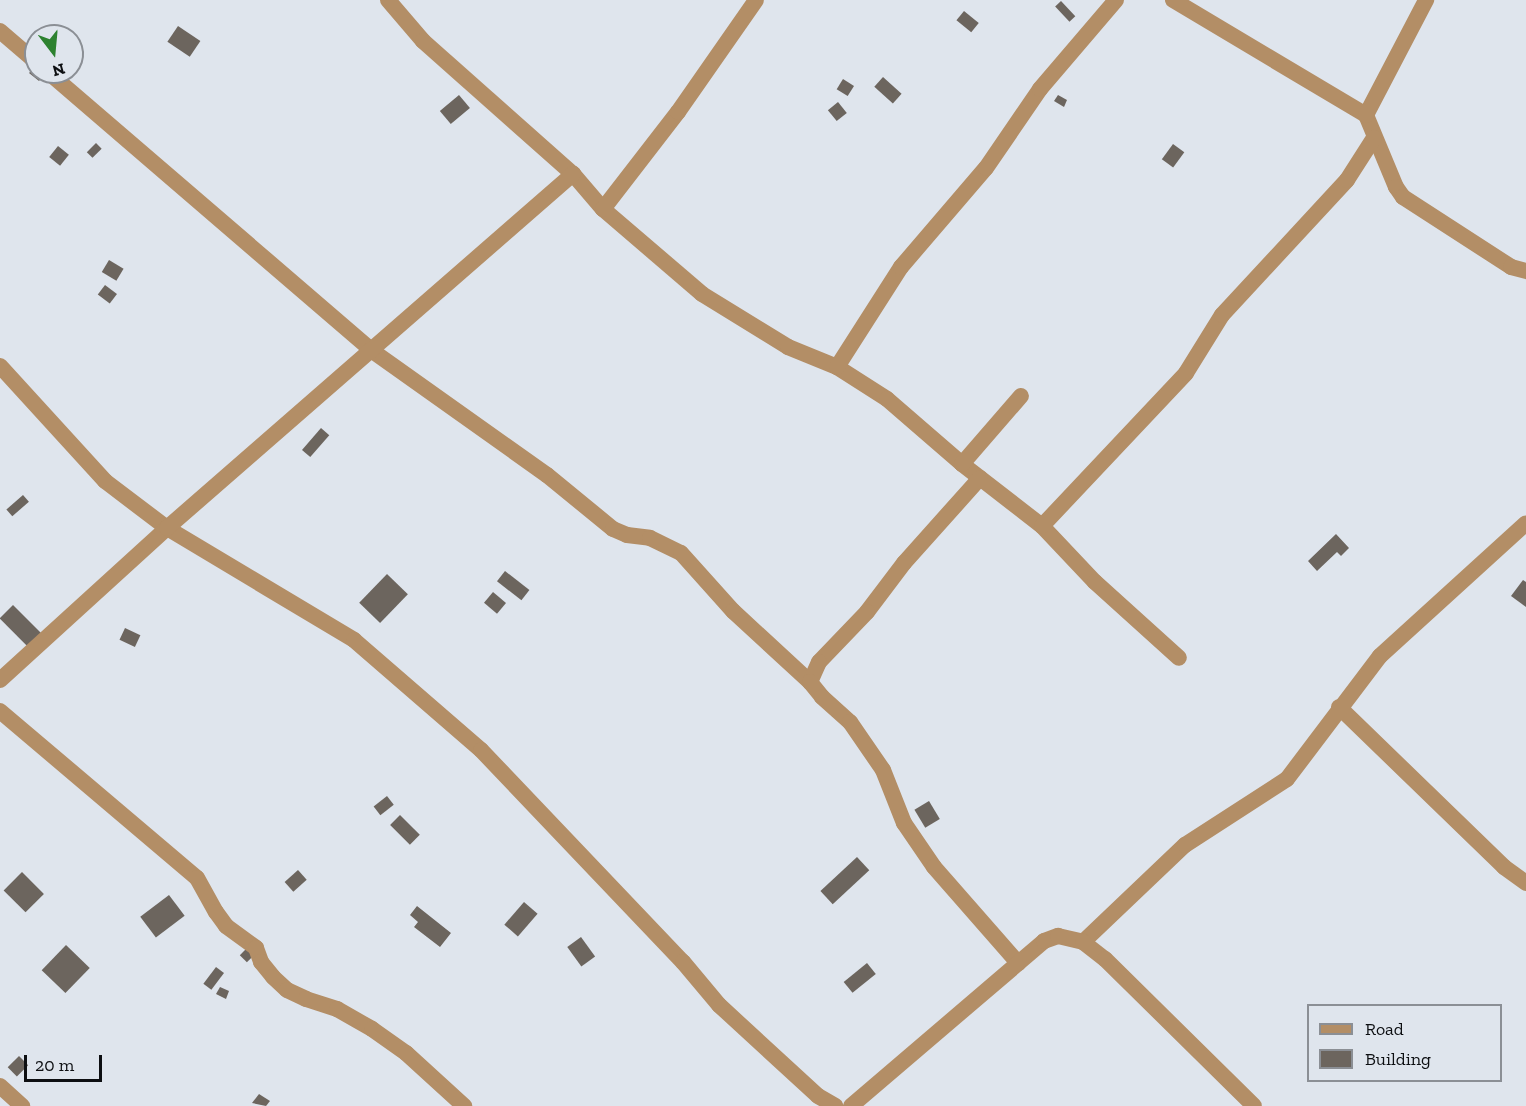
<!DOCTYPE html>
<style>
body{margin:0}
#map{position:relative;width:1526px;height:1106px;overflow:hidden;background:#dfe5ed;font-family:"Zilla Slab",serif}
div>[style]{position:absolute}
.building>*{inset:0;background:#6c655e;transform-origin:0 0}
.minor>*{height:16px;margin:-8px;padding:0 8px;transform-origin:8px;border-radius:8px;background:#b38e66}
span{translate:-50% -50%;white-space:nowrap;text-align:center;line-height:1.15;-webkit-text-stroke:4.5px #dfe5ed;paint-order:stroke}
.legend{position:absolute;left:1307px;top:1004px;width:195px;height:78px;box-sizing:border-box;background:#dfe5ed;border:2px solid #8b8f95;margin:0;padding:8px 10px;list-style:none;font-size:18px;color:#0d0f12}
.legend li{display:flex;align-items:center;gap:12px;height:30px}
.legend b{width:30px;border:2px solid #8b8f95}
.north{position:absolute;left:24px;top:24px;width:60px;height:60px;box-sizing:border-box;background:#dfe5ed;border:2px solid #8b8f95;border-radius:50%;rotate:164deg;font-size:16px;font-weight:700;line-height:24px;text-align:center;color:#0d0f12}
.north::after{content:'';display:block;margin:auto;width:21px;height:27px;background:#2d8230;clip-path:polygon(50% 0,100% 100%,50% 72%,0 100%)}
.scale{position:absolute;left:24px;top:1055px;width:78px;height:27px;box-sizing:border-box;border:3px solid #0d0f12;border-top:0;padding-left:8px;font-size:18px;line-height:21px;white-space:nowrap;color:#0d0f12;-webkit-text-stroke:4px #dfe5ed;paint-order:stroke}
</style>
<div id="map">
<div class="building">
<i style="left:1061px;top:1px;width:21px;height:8px;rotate:47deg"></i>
<i style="left:964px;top:11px;width:19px;height:12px;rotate:39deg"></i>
<i style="left:178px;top:26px;width:27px;height:19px;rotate:34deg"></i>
<i style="clip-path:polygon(34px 68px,43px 76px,39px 81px,29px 73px)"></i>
<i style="left:883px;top:77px;width:25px;height:13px;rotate:42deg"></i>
<i style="left:843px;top:79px;width:13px;height:12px;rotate:32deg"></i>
<i style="left:459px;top:95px;width:17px;height:25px;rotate:50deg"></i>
<i style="clip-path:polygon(1058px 95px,1067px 100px,1064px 107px,1054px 101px)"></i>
<i style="left:838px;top:102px;width:14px;height:13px;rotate:51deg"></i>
<i style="left:96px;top:143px;width:8px;height:13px;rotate:45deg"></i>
<i style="left:1173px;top:144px;width:14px;height:19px;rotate:36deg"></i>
<i style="left:58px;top:146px;width:14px;height:14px;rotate:39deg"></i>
<i style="left:109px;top:260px;width:17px;height:14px;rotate:31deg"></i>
<i style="left:105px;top:285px;width:15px;height:12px;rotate:37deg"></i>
<i style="left:321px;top:428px;width:11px;height:29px;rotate:41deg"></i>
<i style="left:23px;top:495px;width:9px;height:22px;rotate:49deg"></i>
<i style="clip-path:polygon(1336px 534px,1349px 548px,1341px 556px,1337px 552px,1317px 571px,1308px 561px)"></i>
<i style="left:505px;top:571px;width:31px;height:13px;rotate:38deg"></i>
<i style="left:387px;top:574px;width:29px;height:40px;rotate:44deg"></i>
<i style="clip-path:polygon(1523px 580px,1526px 582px,1526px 607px,1511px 596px)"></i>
<i style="left:493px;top:592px;width:17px;height:14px;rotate:40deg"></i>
<i style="left:13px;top:605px;width:40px;height:19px;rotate:45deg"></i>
<i style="left:125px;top:628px;width:17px;height:13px;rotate:25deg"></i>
<i style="left:387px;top:796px;width:11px;height:17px;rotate:52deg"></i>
<i style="left:929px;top:801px;width:21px;height:17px;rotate:59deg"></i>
<i style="left:400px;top:815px;width:28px;height:14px;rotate:45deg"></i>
<i style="left:857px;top:857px;width:18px;height:50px;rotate:47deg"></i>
<i style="left:298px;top:870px;width:13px;height:18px;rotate:48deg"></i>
<i style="left:22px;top:872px;width:31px;height:26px;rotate:45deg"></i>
<i style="left:169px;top:895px;width:26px;height:36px;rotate:53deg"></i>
<i style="left:524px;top:902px;width:18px;height:30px;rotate:41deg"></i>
<i style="clip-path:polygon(417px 906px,451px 933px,440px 947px,414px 927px,418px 922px,410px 915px)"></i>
<i style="left:581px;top:937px;width:24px;height:17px;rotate:54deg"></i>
<i style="left:66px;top:945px;width:33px;height:35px;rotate:44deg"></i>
<i style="left:249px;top:946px;width:10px;height:13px;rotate:45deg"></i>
<i style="left:867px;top:963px;width:14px;height:30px;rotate:51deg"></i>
<i style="left:216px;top:967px;width:10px;height:21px;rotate:37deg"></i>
<i style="clip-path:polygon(220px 987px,229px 991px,226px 999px,216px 994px)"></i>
<i style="left:19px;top:1056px;width:13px;height:16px;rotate:45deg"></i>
<i style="clip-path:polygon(259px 1094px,270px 1101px,266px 1106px,252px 1103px)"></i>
</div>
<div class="minor">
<i style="left:388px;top:0;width:54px;rotate:49.5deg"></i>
<i style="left:423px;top:41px;width:200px;rotate:41.6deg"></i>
<i style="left:573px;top:174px;width:46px;rotate:49.4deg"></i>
<i style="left:603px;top:209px;width:130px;rotate:40.6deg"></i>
<i style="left:702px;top:294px;width:101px;rotate:31.6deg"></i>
<i style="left:788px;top:347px;width:53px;rotate:22.2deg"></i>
<i style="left:837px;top:367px;width:59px;rotate:32.6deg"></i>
<i style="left:887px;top:399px;width:99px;rotate:40.9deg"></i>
<i style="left:962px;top:464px;width:101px;rotate:37.8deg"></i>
<i style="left:1042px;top:526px;width:77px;rotate:46.6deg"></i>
<i style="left:1095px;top:582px;width:113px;rotate:42.1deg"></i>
<i style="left:1173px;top:0;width:225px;rotate:30.8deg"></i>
<i style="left:1366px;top:115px;width:78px;rotate:67.4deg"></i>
<i style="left:1396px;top:187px;width:12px;rotate:55deg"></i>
<i style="left:1403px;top:197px;width:129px;rotate:32.9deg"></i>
<i style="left:1511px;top:267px;width:16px;rotate:15deg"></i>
<i style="left:0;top:31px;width:48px;rotate:40.7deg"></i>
<i style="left:48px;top:72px;width:426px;rotate:40.7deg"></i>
<i style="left:371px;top:350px;width:216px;rotate:35.4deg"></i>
<i style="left:547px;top:475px;width:85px;rotate:39.3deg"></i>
<i style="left:613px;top:529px;width:15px;rotate:23deg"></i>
<i style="left:627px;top:535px;width:23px;rotate:7deg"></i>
<i style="left:650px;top:538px;width:34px;rotate:26deg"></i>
<i style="left:681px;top:553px;width:78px;rotate:48.1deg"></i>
<i style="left:733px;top:611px;width:105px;rotate:42.7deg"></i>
<i style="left:1366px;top:115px;width:130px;rotate:-62.4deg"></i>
<i style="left:603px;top:209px;width:123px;rotate:-52.3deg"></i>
<i style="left:678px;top:112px;width:136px;rotate:-55.1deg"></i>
<i style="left:0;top:366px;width:156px;rotate:47.6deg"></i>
<i style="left:105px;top:481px;width:78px;rotate:37.2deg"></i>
<i style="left:167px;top:528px;width:218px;rotate:30.9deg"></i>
<i style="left:354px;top:640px;width:168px;rotate:40.9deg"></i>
<i style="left:481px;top:750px;width:293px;rotate:46.4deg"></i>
<i style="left:683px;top:962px;width:56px;rotate:50.1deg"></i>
<i style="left:719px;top:1005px;width:134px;rotate:42.6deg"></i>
<i style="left:818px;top:1096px;width:20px;rotate:30deg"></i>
<i style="left:837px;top:367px;width:119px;rotate:-57.4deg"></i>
<i style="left:901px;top:267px;width:130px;rotate:-49.4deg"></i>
<i style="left:986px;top:168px;width:96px;rotate:-55.6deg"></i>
<i style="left:1040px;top:89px;width:117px;rotate:-49.5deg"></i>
<i style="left:962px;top:464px;width:90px;rotate:-49.1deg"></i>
<i style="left:980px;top:478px;width:114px;rotate:131.8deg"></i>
<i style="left:904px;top:563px;width:61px;rotate:127.1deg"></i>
<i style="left:867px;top:612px;width:69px;rotate:133.8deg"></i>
<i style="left:819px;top:662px;width:22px;rotate:114deg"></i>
<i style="left:810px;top:682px;width:19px;rotate:51deg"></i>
<i style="left:822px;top:697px;width:38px;rotate:42deg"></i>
<i style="left:850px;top:722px;width:58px;rotate:55.5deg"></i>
<i style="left:883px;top:770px;width:57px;rotate:68.4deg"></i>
<i style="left:904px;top:823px;width:53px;rotate:55.7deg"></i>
<i style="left:934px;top:867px;width:128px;rotate:48.8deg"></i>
<i style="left:1042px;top:526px;width:210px;rotate:-46.7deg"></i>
<i style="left:1186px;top:373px;width:68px;rotate:-58.2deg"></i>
<i style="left:1222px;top:315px;width:184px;rotate:-47.2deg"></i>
<i style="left:1347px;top:180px;width:50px;rotate:-57.3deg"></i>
<i style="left:0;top:680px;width:226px;rotate:-42.3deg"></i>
<i style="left:167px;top:528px;width:539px;rotate:-41.09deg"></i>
<i style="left:1339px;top:707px;width:230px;rotate:44.1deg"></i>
<i style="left:1504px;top:867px;width:27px;rotate:36deg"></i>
<i style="left:0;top:711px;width:258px;rotate:40.3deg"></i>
<i style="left:197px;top:878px;width:39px;rotate:61deg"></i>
<i style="left:216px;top:912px;width:17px;rotate:54deg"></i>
<i style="left:226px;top:926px;width:37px;rotate:36deg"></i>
<i style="left:256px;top:948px;width:15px;rotate:70deg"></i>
<i style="left:261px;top:962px;width:19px;rotate:51deg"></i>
<i style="left:273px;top:977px;width:19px;rotate:43deg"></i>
<i style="left:287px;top:990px;width:21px;rotate:25deg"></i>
<i style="left:306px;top:999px;width:33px;rotate:18deg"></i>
<i style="left:337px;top:1009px;width:40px;rotate:29.7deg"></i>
<i style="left:372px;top:1029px;width:42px;rotate:35.2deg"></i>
<i style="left:406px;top:1053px;width:79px;rotate:42.4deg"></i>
<i style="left:1083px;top:942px;width:141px;rotate:-43.6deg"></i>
<i style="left:1185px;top:845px;width:121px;rotate:-32.9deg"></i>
<i style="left:1287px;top:779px;width:154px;rotate:-52.9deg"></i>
<i style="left:1380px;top:656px;width:197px;rotate:-42.3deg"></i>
<i style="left:0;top:1086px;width:30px;rotate:42deg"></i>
<i style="left:851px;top:1106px;width:254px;rotate:-40.5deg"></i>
<i style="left:1044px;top:941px;width:15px;rotate:-20deg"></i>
<i style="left:1058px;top:936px;width:26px;rotate:13deg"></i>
<i style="left:1083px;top:942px;width:28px;rotate:38deg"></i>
<i style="left:1105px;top:959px;width:209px;rotate:44.6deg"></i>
</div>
<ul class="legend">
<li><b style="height:8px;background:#b38e66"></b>Road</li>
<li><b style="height:16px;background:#6c655e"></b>Building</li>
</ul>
<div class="north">N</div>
<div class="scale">20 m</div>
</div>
